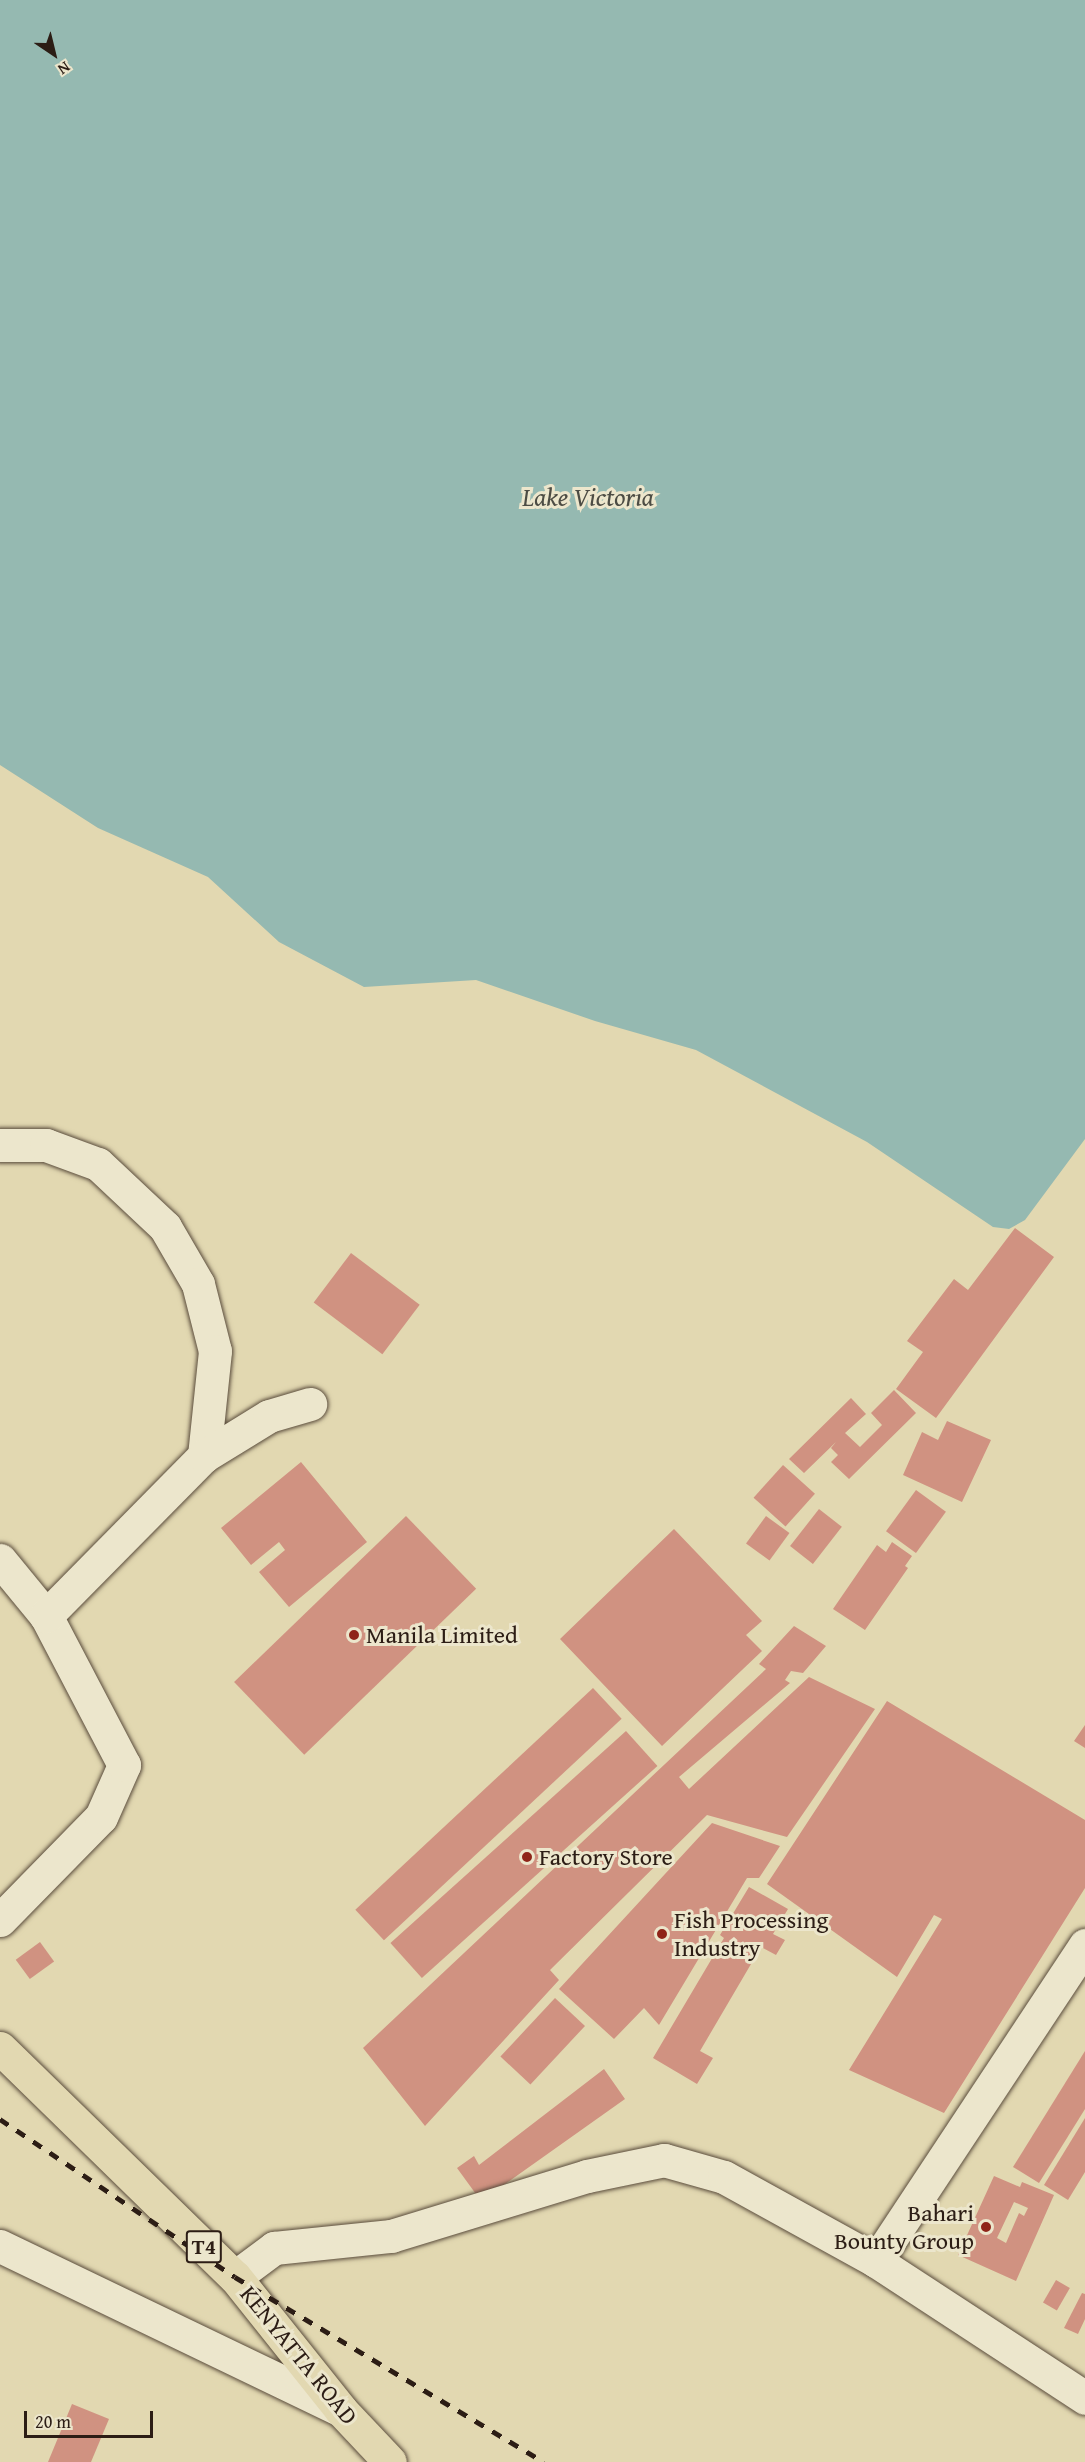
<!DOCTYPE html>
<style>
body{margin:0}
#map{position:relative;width:1085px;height:2462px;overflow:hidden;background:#e2d8b1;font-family:"Gentium Book Plus",serif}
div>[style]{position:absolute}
.water>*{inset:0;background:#95b9b1}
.building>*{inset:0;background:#d09281;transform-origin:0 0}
.roads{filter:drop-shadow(0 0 2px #5a4c3c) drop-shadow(0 0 2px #5a4c3c)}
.minor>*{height:33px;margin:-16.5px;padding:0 16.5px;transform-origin:16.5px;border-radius:16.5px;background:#ece6cc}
.highway>*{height:33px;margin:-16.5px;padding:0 16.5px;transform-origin:16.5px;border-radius:16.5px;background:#e2d8b1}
.rail>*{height:4.5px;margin-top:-2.25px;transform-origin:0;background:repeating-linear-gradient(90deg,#2c1d15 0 10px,transparent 0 20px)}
.dots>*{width:16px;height:16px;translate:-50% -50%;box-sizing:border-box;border:3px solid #ece6cc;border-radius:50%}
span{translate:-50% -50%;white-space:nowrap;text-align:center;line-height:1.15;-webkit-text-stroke:6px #ece6cc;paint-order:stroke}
.shield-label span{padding:2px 4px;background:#ece6cc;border:2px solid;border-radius:4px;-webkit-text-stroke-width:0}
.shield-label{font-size:22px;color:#2c1d15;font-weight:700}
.poi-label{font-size:24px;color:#2c1d15}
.left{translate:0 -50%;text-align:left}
.right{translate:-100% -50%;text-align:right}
.street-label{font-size:24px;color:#2c1d15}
.water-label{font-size:26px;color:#4c4c44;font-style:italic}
.north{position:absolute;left:24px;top:24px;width:60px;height:60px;-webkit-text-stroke:4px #ece6cc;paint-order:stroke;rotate:145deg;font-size:16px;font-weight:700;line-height:24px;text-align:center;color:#2c1d15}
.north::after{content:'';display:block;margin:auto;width:21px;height:27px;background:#2c1d15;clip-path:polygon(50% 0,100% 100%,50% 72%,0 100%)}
.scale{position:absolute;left:24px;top:2411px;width:129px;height:27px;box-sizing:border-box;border:3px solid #2c1d15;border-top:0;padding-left:8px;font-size:18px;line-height:21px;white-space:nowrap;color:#2c1d15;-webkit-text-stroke:4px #ece6cc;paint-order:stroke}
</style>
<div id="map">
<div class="water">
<i style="clip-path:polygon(0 0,1085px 0,1085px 1139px,1025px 1220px,1009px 1229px,993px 1227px,867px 1142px,696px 1050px,595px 1021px,476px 980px,364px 987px,279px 942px,208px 877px,98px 828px,0 765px)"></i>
</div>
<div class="building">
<i style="clip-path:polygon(1015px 1228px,1054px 1257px,936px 1418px,896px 1389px,923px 1352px,907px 1341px,954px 1279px,968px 1290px)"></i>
<i style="left:351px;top:1253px;width:86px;height:62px;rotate:37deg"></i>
<i style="clip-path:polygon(894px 1390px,916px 1413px,849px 1479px,831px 1462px,838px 1455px,831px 1448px,836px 1442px,804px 1473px,789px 1459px,851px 1398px,866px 1414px,845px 1433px,860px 1447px,882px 1425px,871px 1413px)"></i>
<i style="clip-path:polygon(947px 1421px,991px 1440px,962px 1502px,903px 1475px,922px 1432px,938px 1440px)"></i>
<i style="clip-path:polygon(301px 1462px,367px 1542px,289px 1607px,259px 1572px,285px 1550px,279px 1542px,251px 1565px,221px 1528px)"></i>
<i style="left:783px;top:1465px;width:43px;height:44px;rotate:42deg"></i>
<i style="left:916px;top:1490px;width:37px;height:51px;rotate:36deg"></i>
<i style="left:819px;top:1509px;width:29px;height:47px;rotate:38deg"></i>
<i style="left:406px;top:1516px;width:101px;height:239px;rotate:46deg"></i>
<i style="left:766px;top:1516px;width:29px;height:34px;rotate:36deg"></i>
<i style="clip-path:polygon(674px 1529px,762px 1621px,746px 1635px,762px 1651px,662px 1746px,560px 1639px)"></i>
<i style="clip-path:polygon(892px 1542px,912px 1556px,905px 1566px,908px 1568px,865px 1630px,833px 1609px,877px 1545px,886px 1552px)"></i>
<i style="clip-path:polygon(794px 1626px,826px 1646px,803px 1673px,791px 1671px,785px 1680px,790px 1683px,679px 1777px,689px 1789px,809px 1677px,875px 1709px,787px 1837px,707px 1815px,550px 1970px,559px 1980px,425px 2126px,363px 2048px,766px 1669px,759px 1664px)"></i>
<i style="left:593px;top:1688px;width:42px;height:325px;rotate:47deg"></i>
<i style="clip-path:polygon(887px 1701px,1085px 1820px,1085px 1888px,944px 2113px,849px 2070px,942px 1919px,934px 1915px,897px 1977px,767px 1884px)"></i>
<i style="clip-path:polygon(1085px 1725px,1085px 1748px,1074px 1741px)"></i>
<i style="left:626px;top:1731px;width:47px;height:317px;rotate:48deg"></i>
<i style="clip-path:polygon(712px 1823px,780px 1846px,759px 1878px,747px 1878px,659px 2025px,644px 2008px,614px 2039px,559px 1989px)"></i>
<i style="clip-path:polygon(749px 1887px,788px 1909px,773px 1934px,785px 1940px,776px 1955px,761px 1947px,700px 2051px,713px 2058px,697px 2084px,653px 2058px,724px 1938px,720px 1935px)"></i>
<i style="left:40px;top:1942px;width:24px;height:30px;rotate:54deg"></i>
<i style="left:555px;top:1998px;width:41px;height:80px;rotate:43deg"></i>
<i style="clip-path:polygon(1085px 2051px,1085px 2109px,1039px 2183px,1013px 2167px)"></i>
<i style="clip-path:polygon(604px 2069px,625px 2099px,481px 2201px,457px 2168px,474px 2156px,479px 2165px)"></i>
<i style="clip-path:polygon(1085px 2118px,1085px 2172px,1068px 2200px,1044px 2185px)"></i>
<i style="clip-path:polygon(evenodd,994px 2176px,1020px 2187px,1022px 2182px,1054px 2195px,1016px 2281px,958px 2255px,994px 2176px,1014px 2202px,1028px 2208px,1024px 2216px,1019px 2213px,1006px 2243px,997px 2238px,1014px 2202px)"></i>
<i style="left:1056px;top:2280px;width:16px;height:26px;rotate:30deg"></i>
<i style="clip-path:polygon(1082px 2293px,1085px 2294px,1085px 2319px,1078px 2334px,1064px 2328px)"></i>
<i style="clip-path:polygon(72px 2404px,109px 2419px,91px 2462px,48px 2462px)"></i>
</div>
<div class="roads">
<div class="minor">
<i style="left:0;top:1145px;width:46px"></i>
<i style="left:46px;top:1145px;width:55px;rotate:20.1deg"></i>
<i style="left:98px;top:1164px;width:92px;rotate:43.2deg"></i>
<i style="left:165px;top:1227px;width:66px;rotate:59.9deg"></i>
<i style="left:198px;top:1284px;width:69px;rotate:75.8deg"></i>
<i style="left:215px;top:1351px;width:106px;rotate:96deg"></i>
<i style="left:0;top:1560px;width:72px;rotate:50.6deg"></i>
<i style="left:0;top:1920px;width:144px;rotate:-45.6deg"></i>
<i style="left:101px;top:1817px;width:57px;rotate:-66.1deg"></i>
<i style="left:124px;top:1765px;width:168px;rotate:-117.6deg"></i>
<i style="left:46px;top:1616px;width:225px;rotate:-45.4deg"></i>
<i style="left:204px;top:1456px;width:76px;rotate:-31.6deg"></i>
<i style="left:269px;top:1416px;width:43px;rotate:-16.3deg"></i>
<i style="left:0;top:2246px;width:378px;rotate:25.7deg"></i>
<i style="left:876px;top:2261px;width:379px;rotate:-56.5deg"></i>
<i style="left:235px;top:2277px;width:49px;rotate:-36.6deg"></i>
<i style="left:274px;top:2248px;width:118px;rotate:-5.9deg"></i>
<i style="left:391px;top:2236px;width:205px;rotate:-17deg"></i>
<i style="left:587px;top:2176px;width:79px;rotate:-11.7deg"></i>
<i style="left:664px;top:2160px;width:62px;rotate:15.8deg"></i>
<i style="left:724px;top:2177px;width:174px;rotate:28.9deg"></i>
<i style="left:876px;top:2261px;width:250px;rotate:33.2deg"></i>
</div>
<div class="highway">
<i style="left:0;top:2048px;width:328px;rotate:44.3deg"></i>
<i style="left:235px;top:2277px;width:170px;rotate:51.4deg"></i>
<i style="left:341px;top:2410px;width:71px;rotate:46.7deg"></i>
</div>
</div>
<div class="rail">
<i style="left:0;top:2119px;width:283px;rotate:33.9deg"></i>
<i style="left:235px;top:2277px;width:360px;rotate:30.9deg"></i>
</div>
<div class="dots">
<i style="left:354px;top:1635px;background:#8f2418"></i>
<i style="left:527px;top:1857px;background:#8f2418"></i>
<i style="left:662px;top:1934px;background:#8f2418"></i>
<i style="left:986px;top:2227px;background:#8f2418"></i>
</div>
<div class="shield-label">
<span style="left:204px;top:2247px">T4</span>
</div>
<div class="poi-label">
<span class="left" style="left:366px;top:1635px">Manila Limited</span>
<span class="left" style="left:539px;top:1857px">Factory Store</span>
<span class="left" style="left:674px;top:1934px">Fish Processing<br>Industry</span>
<span class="right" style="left:974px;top:2227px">Bahari<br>Bounty Group</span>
</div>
<div class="street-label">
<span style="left:299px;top:2355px;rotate:51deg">KENYATTA ROAD</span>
</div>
<div class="water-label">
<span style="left:588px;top:497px">Lake Victoria</span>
</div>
<div class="north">N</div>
<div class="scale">20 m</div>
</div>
